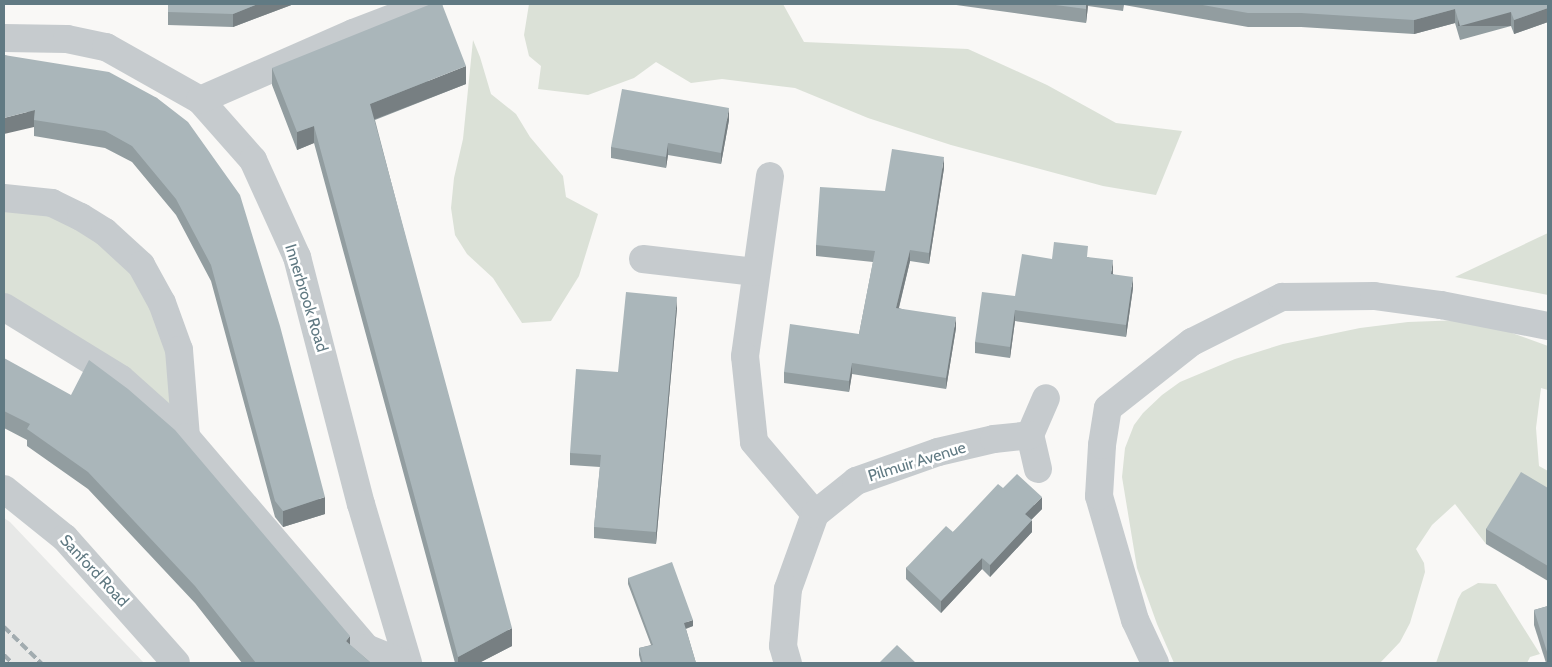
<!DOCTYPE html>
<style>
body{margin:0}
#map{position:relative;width:1552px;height:667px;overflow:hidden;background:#f9f8f6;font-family:Cabin,sans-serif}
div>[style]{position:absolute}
.built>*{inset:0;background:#e7e8e7}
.green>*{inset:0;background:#dbe1d7}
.minor>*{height:28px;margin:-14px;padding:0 14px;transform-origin:14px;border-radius:14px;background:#c6cbce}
.rail>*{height:4px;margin-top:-2px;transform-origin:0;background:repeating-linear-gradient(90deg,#a2acb0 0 8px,transparent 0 12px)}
.wall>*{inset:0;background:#929da0}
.shaded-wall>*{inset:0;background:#777f82;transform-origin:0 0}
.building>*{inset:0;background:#aab6ba}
span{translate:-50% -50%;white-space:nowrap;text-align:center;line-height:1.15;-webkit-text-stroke:5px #fff;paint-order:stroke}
.street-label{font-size:16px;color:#617a83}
.frame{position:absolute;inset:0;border:5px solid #617a83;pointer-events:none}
</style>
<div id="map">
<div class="built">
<i style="clip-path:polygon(4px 518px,10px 522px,144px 663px,4px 663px)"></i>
</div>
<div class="green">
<i style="clip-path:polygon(529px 4px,783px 4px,804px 42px,968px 49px,1047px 85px,1116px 123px,1182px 131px,1156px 195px,1103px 186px,951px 145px,868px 118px,795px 88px,722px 79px,691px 83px,656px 62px,634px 78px,588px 95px,538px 89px,541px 66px,529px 56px,524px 35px)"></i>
<i style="clip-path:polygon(473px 40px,480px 57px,491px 94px,516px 114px,530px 137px,563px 176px,566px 197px,598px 214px,579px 276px,551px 321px,522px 323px,493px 278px,467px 254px,455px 235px,451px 208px,454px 178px,463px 139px)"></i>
<i style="clip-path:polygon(4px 198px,81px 217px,162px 303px,186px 437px,4px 307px)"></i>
<i style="clip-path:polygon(1548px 233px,1548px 295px,1455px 277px)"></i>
<i style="clip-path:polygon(1462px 320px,1487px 324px,1548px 346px,1548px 390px,1541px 388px,1536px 428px,1539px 466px,1548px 471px,1548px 498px,1486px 544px,1455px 504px,1432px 525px,1416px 549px,1424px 563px,1425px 572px,1410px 623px,1400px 642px,1380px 663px,1174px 663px,1157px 624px,1137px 568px,1122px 477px,1125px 448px,1134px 425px,1143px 413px,1162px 395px,1180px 382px,1235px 359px,1283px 344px,1360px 328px,1408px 322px)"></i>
<i style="clip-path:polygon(1478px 583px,1496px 584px,1540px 654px,1530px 657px,1527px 663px,1436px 663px,1458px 599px,1462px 592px)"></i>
</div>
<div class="minor">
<i style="left:4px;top:38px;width:63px;rotate:0.9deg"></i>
<i style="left:67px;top:39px;width:40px;rotate:12deg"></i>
<i style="left:106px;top:47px;width:108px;rotate:29.4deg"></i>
<i style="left:200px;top:100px;width:80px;rotate:48.5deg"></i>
<i style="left:253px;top:160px;width:107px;rotate:65.6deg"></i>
<i style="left:297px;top:257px;width:255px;rotate:75.5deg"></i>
<i style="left:361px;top:504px;width:166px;rotate:73.5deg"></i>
<i style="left:200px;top:100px;width:167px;rotate:-23.6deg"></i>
<i style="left:353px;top:33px;width:81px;rotate:-20.9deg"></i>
<i style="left:770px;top:176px;width:182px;rotate:97.9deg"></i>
<i style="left:745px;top:356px;width:86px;rotate:84deg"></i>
<i style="left:754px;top:442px;width:94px;rotate:49.7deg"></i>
<i style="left:815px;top:514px;width:80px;rotate:109.8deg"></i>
<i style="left:788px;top:589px;width:57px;rotate:95deg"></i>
<i style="left:783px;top:646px;width:18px;rotate:74deg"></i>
<i style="left:4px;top:198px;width:48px;rotate:5.9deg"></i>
<i style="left:52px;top:203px;width:32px;rotate:26deg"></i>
<i style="left:81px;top:217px;width:28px;rotate:32deg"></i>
<i style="left:105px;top:232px;width:49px;rotate:42.5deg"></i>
<i style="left:141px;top:265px;width:43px;rotate:61.1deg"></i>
<i style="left:162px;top:303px;width:50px;rotate:70.1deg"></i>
<i style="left:179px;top:350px;width:87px;rotate:85.4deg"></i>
<i style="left:643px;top:259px;width:113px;rotate:6.6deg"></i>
<i style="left:4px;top:307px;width:137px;rotate:31.6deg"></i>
<i style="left:121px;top:379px;width:87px;rotate:41.7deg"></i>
<i style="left:186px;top:437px;width:277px;rotate:49.5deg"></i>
<i style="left:366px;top:648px;width:40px;rotate:22deg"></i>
<i style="left:1038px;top:469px;width:35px;rotate:-103deg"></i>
<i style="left:1030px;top:435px;width:40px;rotate:-66.6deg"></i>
<i style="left:4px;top:489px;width:78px;rotate:38.8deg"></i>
<i style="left:65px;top:538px;width:167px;rotate:48.4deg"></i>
<i style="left:815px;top:514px;width:53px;rotate:-38.8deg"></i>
<i style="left:856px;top:481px;width:87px;rotate:-19.5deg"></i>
<i style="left:938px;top:452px;width:57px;rotate:-13.1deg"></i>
<i style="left:994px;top:439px;width:36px;rotate:-6deg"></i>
<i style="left:1155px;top:663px;width:47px;rotate:-114.9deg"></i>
<i style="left:1135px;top:620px;width:129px;rotate:-106.2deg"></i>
<i style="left:1099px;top:496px;width:51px;rotate:-86.6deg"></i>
<i style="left:1102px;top:445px;width:37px;rotate:-81deg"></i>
<i style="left:1108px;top:408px;width:107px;rotate:-38.2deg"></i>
<i style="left:1192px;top:342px;width:101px;rotate:-26.6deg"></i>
<i style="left:1282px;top:297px;width:92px;rotate:-0.6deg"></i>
<i style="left:1374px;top:296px;width:68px;rotate:7.7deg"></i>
<i style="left:1441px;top:305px;width:109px;rotate:11.1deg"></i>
</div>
<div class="rail">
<i style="left:4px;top:627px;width:52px;rotate:44.2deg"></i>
<i style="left:4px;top:655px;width:11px;rotate:45deg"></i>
</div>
<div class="wall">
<i style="clip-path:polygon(168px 4px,294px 4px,233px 27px,168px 25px)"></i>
<i style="clip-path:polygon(949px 4px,1548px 4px,1548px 22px,1514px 34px,1511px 26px,1460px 40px,1455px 23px,1414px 34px,1301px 27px,1248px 27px,1124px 5px,1123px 11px,1088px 6px,1086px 23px)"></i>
<i style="clip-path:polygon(4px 55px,157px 98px,325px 514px,283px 527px,275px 517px,211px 281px,176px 215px,132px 162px,105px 148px,34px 136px,34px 127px)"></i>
<i style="clip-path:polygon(272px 68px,466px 84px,375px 120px,512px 646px,479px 663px,455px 663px,314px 143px,297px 150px,272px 85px)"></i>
<i style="clip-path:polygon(729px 120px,721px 164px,668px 155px,666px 168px,611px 158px,611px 147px)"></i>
<i style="clip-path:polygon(944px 168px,929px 264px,910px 261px,899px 308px,956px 328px,946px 389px,852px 374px,849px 392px,784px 383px,784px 372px,859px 334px,873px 262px,816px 256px,816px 245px,885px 191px)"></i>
<i style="clip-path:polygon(1088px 257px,1113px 272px,1113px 274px,1133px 288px,1126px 337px,1015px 321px,1010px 358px,975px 353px,975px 342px,1052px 259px)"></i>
<i style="clip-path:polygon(677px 308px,656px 544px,594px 538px,594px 527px,600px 467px,570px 465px,570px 453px,618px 372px)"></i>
<i style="clip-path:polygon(4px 358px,350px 645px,371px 663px,242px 663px,195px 603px,88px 489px,27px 446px,27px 440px,4px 428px)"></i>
<i style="clip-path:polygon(1003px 488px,1042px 509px,1031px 520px,1032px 532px,990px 577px,982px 569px,941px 613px,906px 579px,906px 568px,953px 532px)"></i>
<i style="clip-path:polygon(1548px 488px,1548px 581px,1486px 544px,1486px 529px)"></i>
<i style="clip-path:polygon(628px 578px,693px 626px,686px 629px,696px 663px,641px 663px,639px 655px,639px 648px,651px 645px,628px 584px)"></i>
<i style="clip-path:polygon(1548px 606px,1548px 663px,1546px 663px,1534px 625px,1534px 610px)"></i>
</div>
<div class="shaded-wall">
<i style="clip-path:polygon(258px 4px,294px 4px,233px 27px,233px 14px)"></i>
<i style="clip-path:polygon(1086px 4px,1088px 4px,1088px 6px,1086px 23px)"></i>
<i style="clip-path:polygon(1548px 8px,1548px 22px,1514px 34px,1514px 20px)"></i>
<i style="clip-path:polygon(1455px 9px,1455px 23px,1414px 34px,1414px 20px)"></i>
<i style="left:1511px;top:12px;width:14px;height:53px;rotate:90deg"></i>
<i style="clip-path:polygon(466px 66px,466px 84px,370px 121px,370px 104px)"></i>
<i style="clip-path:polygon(729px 108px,729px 120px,721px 164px,721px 153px)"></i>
<i style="clip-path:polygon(35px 110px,34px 120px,34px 127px,4px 134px,4px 118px)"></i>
<i style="clip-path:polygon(314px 126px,314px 143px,297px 150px,297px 132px)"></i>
<i style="clip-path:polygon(668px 143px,668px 155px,666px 168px,666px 157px)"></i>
<i style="clip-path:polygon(944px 157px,944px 168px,929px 264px,929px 253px)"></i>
<i style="clip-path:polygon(910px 250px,910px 261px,896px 319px,896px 308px)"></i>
<i style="clip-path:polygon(1113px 260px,1113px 272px,1111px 286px,1111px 274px)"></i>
<i style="clip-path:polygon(1133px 277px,1133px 288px,1126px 337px,1126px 325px)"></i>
<i style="clip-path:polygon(677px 297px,677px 308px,656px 544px,656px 532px)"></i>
<i style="clip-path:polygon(1015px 310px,1015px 321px,1010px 358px,1010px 347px)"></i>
<i style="clip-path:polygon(956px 317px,956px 328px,946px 389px,946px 378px)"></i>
<i style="clip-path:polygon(852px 363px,852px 374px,849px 392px,849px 381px)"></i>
<i style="clip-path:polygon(325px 497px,325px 514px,283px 527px,283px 511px)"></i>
<i style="clip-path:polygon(1042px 497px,1042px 509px,1025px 526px,1025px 514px)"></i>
<i style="clip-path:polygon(1032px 520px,1032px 532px,990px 577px,990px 565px)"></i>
<i style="clip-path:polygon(982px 558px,982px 569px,941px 613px,941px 601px)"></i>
<i style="clip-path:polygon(693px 620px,693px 626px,684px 629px,684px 623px)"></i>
<i style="clip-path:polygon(512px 628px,512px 646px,479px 663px,458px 663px,458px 657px)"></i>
<i style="clip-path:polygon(350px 636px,350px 654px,346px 641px)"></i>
</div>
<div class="building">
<i style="clip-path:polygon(168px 4px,258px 4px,233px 14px,168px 12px)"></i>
<i style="clip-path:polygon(431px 4px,442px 4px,466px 66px,370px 104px,512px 628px,458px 657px,314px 126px,297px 132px,272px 68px)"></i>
<i style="clip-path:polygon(1048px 4px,1086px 4px,1086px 9px)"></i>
<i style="clip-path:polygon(1197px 4px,1548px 4px,1548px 8px,1514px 20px,1511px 12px,1460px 26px,1455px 9px,1414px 20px,1301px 13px,1248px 13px)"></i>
<i style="clip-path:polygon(4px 55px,109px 72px,157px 98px,188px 122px,240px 195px,280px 326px,325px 497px,283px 511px,275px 501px,211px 265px,176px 199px,132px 146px,105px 131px,34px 120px,35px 110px,4px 118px)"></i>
<i style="clip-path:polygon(622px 89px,729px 108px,721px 153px,668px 143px,666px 157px,611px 147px)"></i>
<i style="clip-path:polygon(892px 149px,944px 157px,929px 253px,910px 250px,896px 308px,956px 317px,946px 378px,852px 363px,849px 381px,784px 372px,790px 324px,859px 334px,875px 251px,816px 245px,820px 187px,885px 191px)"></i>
<i style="clip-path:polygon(1054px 242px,1088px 246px,1087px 257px,1113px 260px,1111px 274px,1133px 277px,1126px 325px,1015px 310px,1010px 347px,975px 342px,982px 292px,1015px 296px,1022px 254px,1052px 259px)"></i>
<i style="clip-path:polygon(626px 292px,677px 297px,656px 532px,594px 527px,601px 455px,570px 453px,576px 369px,618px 372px)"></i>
<i style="clip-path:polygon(4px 358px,71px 395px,89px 360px,128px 389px,175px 430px,350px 636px,346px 641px,371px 663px,256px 663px,195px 586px,88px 472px,27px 429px,30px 424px,4px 411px)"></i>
<i style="clip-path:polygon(1521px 472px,1548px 488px,1548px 566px,1486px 529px)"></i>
<i style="clip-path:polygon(1017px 474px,1042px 497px,1025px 514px,1032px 520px,990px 565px,982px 558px,941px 601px,906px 568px,946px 526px,953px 532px,998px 484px,1003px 488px)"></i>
<i style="clip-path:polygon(672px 562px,693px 620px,684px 623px,696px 663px,643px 663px,639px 648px,653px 645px,628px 578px)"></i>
<i style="clip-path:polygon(1548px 606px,1548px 655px,1534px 610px)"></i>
<i style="clip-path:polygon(897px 645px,916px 663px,879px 663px)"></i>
</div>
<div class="street-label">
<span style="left:306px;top:298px;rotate:73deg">Innerbrook Road</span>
<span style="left:917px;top:462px;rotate:-17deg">Pilmuir Avenue</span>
<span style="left:94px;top:571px;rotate:47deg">Sanford Road</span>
</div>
<div class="frame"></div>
</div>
